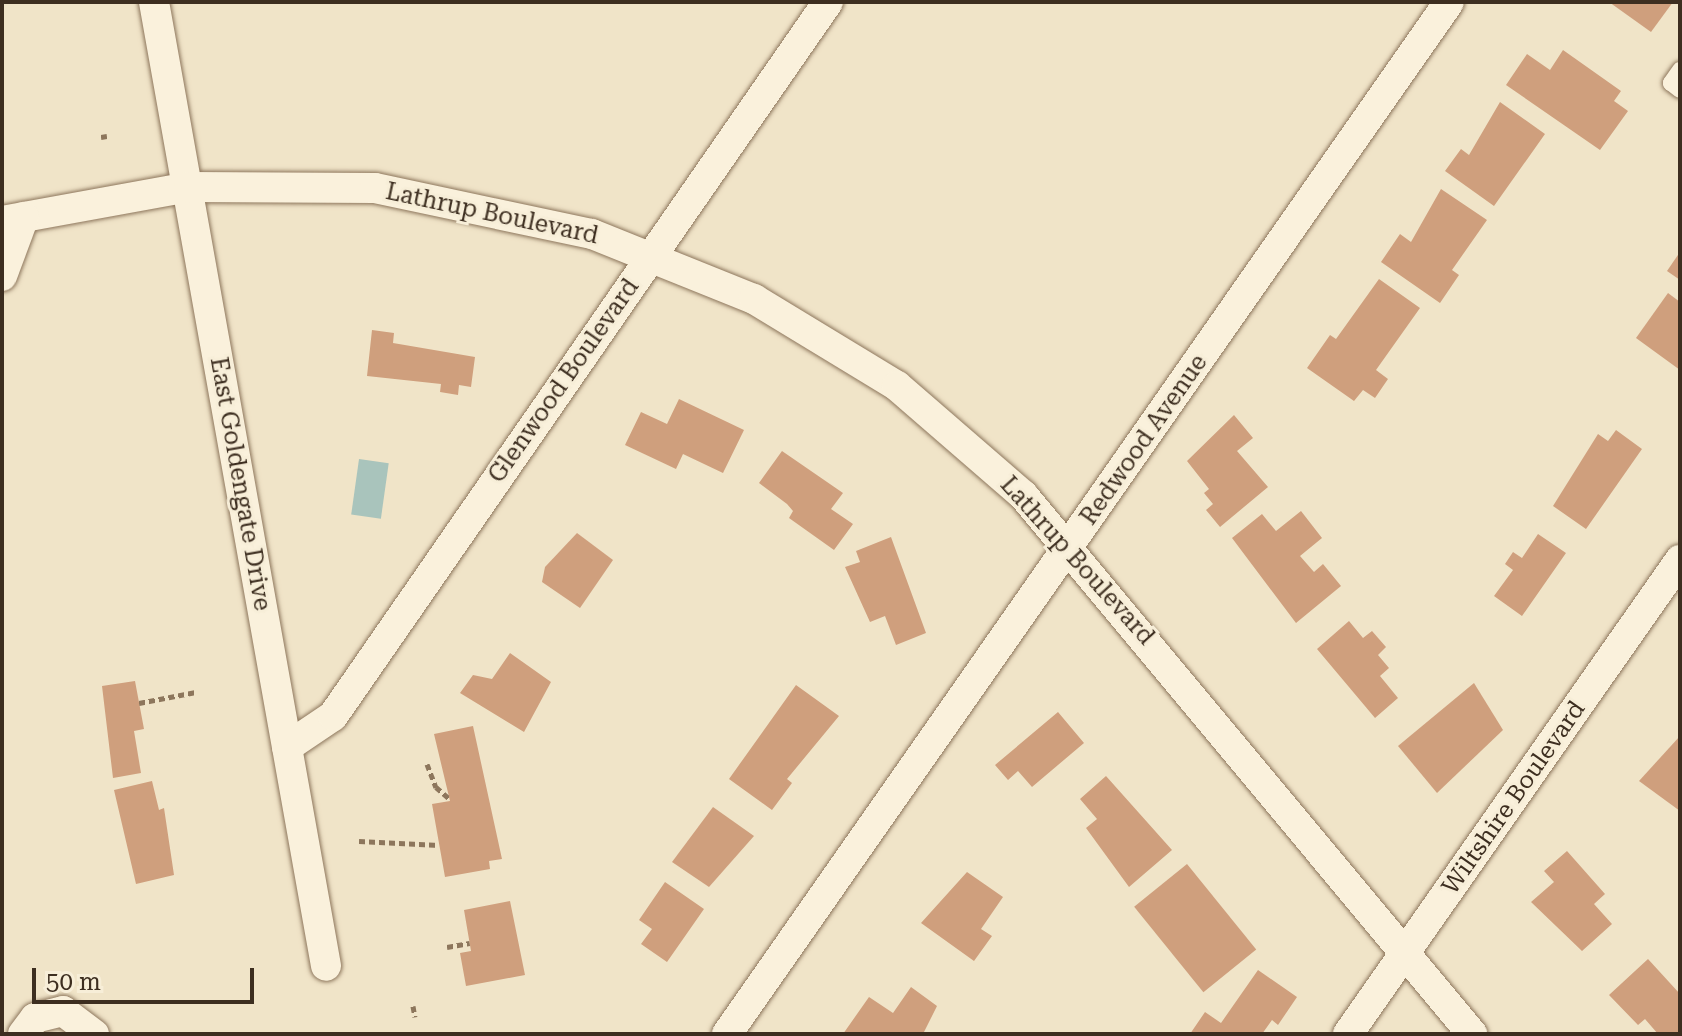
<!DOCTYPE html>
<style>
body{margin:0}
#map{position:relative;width:1682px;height:1036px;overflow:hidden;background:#f0e4c8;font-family:"Roboto Serif",serif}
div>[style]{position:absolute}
.water>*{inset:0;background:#a9c4bc;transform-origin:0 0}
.building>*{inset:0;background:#cf9f7d;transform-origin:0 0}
.path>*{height:5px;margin-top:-2.5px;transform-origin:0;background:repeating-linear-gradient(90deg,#8d765c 0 6px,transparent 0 10px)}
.roads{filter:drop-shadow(0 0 2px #8d765c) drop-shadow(0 0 2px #8d765c)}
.lane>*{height:16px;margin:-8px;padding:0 8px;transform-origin:8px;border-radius:8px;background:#faf1dc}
.street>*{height:30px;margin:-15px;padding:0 15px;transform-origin:15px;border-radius:15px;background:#faf1dc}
span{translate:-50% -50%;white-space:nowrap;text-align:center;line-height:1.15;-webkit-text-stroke:6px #f7eed8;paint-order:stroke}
.street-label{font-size:24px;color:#3d2e20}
.frame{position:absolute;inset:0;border:4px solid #3d2e20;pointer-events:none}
.scale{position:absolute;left:32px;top:968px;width:222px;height:36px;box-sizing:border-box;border:4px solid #3d2e20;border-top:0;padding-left:10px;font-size:24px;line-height:28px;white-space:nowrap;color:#3d2e20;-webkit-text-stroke:6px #f7eed8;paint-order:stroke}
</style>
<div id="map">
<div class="water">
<i style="left:359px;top:459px;width:30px;height:56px;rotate:8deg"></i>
</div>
<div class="building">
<i style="clip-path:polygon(1609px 2px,1673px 2px,1651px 32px)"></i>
<i style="clip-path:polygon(1563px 50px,1621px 91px,1614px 101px,1628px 111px,1600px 150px,1506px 85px,1527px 54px,1550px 70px)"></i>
<i style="clip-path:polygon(1500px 102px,1545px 134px,1494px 206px,1445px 171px,1461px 149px,1469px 155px)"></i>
<i style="clip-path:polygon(1441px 189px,1487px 220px,1452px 270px,1459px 275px,1440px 303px,1381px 262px,1400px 234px,1411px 242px)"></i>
<i style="clip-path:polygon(1680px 252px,1680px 280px,1667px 271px)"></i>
<i style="clip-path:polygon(1379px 279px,1420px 308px,1376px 370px,1388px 379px,1375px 398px,1363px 390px,1354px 401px,1307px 368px,1330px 335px,1336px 339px)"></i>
<i style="clip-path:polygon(1668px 293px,1680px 302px,1680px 370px,1636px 338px)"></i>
<i style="clip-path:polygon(372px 330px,394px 333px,393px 343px,475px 357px,471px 387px,459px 385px,458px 395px,440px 392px,441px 384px,367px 376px)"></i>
<i style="clip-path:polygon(679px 399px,744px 430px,723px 473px,683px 454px,676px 469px,625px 445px,641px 412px,667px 424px)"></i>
<i style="clip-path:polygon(1234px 415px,1253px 438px,1237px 451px,1268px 487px,1220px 527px,1206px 510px,1213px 504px,1204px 493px,1209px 489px,1187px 461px)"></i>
<i style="clip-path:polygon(1616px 430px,1642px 449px,1586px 529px,1553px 506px,1598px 434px,1608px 441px)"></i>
<i style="clip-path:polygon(782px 451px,843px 493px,831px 509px,853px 524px,834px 550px,789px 518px,793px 511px,787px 504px,759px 483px)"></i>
<i style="clip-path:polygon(1301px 511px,1322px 538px,1300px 556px,1314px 572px,1323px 564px,1341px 586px,1296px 623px,1232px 538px,1262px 514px,1276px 531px)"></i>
<i style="clip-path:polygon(577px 533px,613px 560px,580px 608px,542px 582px,545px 567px)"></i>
<i style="clip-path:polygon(1538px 534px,1566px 553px,1522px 616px,1494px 596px,1513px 570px,1505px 564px,1513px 552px,1522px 558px)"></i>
<i style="clip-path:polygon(891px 537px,926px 633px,896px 645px,885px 616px,870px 622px,845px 567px,860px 562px,856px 551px)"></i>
<i style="clip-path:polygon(1349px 621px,1363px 638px,1372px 631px,1386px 647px,1378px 655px,1389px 668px,1380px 676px,1398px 698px,1375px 718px,1317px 649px)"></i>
<i style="clip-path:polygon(510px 653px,551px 682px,524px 732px,460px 693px,473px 675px,492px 679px)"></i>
<i style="clip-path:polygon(135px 681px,144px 729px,134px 731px,141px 773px,113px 778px,102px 686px)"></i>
<i style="clip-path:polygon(1474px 683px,1503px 730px,1437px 793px,1398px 746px)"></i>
<i style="clip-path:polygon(796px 685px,839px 716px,787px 779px,792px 783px,772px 810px,729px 779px)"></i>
<i style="clip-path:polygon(1058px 712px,1084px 743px,1032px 787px,1018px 771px,1008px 780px,995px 765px)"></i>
<i style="clip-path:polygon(473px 726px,502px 859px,489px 861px,490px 869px,445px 877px,432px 804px,450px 801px,434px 734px)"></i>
<i style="clip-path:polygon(1680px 736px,1680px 811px,1639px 781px)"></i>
<i style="clip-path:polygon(1106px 776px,1172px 850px,1129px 887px,1086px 828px,1097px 819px,1080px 799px)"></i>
<i style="clip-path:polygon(152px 781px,159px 810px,164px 808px,174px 875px,136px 884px,114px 790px)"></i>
<i style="clip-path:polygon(713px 807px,754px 836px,709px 887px,672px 862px)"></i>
<i style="clip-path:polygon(1567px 851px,1605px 894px,1594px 904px,1612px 924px,1582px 951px,1531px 902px,1554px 882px,1544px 871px)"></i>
<i style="left:1187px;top:864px;width:110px;height:68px;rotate:51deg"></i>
<i style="clip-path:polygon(967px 872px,1003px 897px,981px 929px,992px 936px,974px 961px,921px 923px)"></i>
<i style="clip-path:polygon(665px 882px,704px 909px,667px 962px,641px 944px,652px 929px,639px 920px)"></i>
<i style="clip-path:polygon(510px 901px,525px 975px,466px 986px,460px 953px,471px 951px,464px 910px)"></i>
<i style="clip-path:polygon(1648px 959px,1680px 994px,1680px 1034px,1658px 1034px,1645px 1019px,1638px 1025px,1609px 995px)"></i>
<i style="clip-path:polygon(1258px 970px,1297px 997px,1278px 1025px,1272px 1020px,1262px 1034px,1190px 1034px,1205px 1012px,1221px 1023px)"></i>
<i style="clip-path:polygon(911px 987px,937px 1006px,923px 1034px,843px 1034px,869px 997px,893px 1013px)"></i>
</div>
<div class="path">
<i style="left:101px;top:137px;width:6px;rotate:-9deg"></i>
<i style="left:139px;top:703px;width:58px;rotate:-10.9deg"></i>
<i style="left:427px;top:764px;width:25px;rotate:69deg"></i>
<i style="left:436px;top:787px;width:18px;rotate:41deg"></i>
<i style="left:359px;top:841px;width:80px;rotate:2.9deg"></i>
<i style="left:447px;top:947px;width:23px;rotate:-10deg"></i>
<i style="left:413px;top:1006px;width:11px;rotate:80deg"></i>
</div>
<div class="roads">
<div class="lane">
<i style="left:1680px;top:70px;width:16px;rotate:125deg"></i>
<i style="left:1671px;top:83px;width:11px;rotate:38deg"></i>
</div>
<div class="street">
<i style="left:154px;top:2px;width:979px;rotate:79.88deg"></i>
<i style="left:2px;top:221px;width:190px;rotate:-10.3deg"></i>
<i style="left:189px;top:187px;width:186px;rotate:0.3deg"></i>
<i style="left:375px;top:188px;width:222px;rotate:12deg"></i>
<i style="left:592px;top:234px;width:175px;rotate:21.9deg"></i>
<i style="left:754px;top:299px;width:167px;rotate:31.3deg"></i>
<i style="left:897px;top:386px;width:167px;rotate:40.9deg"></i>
<i style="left:1023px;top:495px;width:702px;rotate:50.2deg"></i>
<i style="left:2px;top:276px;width:63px;rotate:-69.6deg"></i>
<i style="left:287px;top:747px;width:55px;rotate:-34deg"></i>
<i style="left:333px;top:716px;width:869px;rotate:-55.27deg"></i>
<i style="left:23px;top:1034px;width:20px;rotate:-53deg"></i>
<i style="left:35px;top:1018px;width:29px;rotate:-14deg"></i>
<i style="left:63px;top:1011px;width:39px;rotate:37deg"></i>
<i style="left:727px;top:1034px;width:1259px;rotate:-55.02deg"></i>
<i style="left:1348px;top:1034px;width:579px;rotate:-54.99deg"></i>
</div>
</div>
<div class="street-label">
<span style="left:492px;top:214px;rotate:12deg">Lathrup Boulevard</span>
<span style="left:564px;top:381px;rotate:-55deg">Glenwood Boulevard</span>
<span style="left:1144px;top:440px;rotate:-55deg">Redwood Avenue</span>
<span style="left:240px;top:484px;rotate:80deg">East Goldengate Drive</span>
<span style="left:1077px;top:561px;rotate:48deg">Lathrup Boulevard</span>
<span style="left:1514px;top:798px;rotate:-55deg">Wiltshire Boulevard</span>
</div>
<div class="frame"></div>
<div class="scale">50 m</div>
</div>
